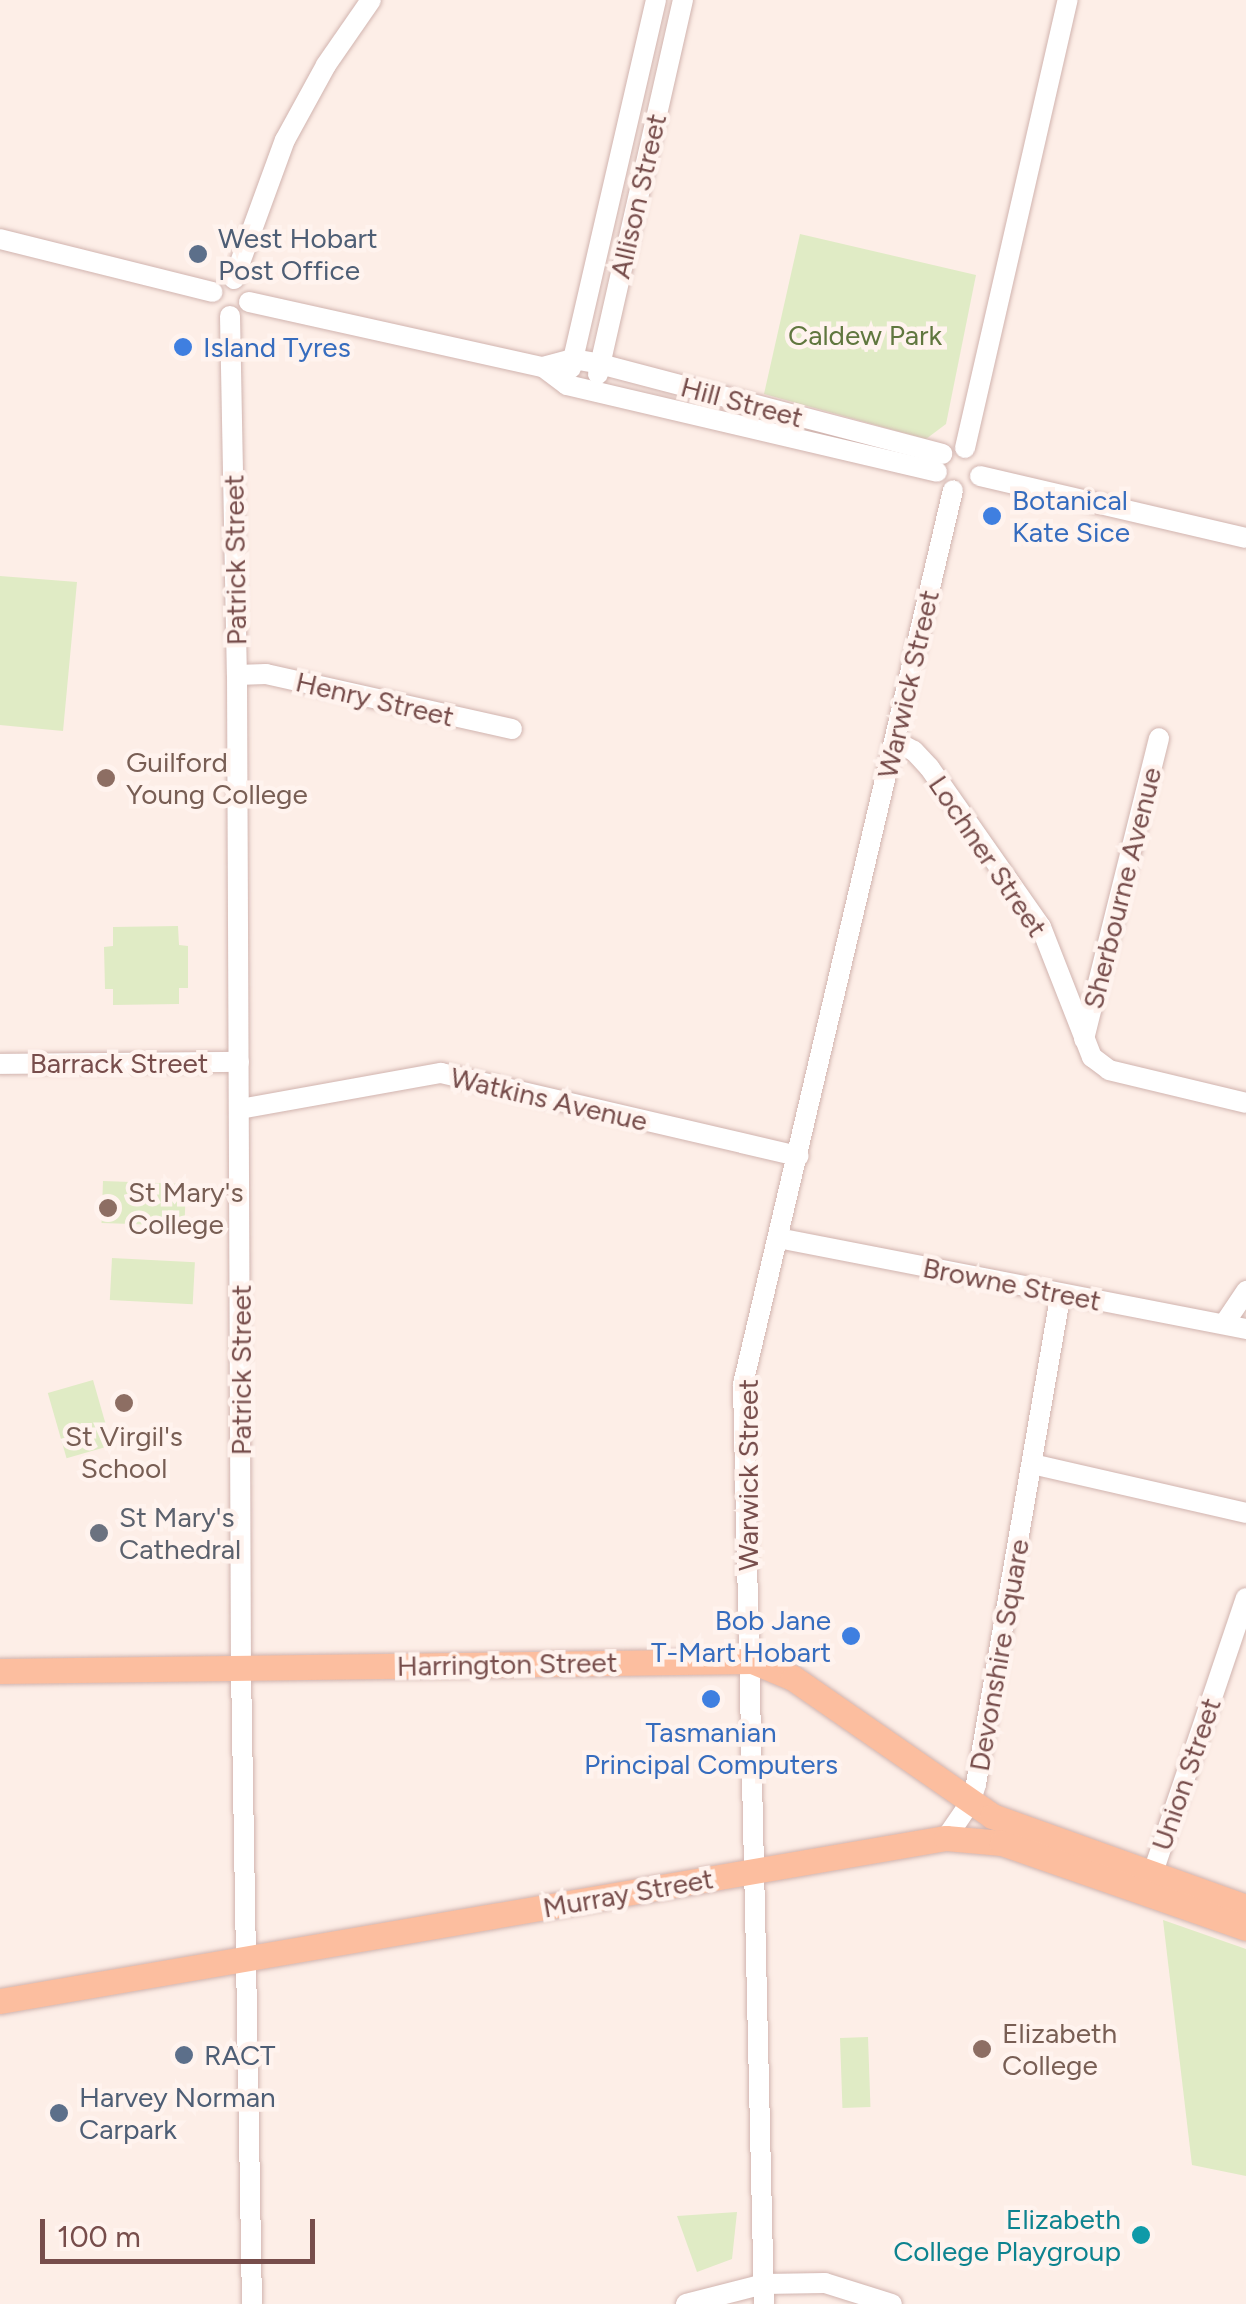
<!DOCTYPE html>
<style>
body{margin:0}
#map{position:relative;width:1246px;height:2304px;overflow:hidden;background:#fdeee7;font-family:Figtree,sans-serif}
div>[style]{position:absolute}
.green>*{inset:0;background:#e0ebc5;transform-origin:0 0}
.roads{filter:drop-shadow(0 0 2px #d1b4af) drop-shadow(0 0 2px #d1b4af)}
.minor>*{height:20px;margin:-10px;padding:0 10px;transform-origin:10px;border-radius:10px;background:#fff}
.major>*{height:25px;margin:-12.5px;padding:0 12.5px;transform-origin:12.5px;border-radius:12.5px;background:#fcbe9f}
.dots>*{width:28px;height:28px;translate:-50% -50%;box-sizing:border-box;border:5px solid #fff3ee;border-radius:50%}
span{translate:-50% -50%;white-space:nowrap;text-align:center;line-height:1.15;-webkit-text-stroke:9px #fff3ee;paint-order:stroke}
.street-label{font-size:28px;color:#774d4b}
.service-label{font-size:28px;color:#4e5e75}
.left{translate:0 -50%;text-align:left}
.park-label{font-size:28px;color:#60773f}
.shop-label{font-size:28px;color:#366cbe}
.right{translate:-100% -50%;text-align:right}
.education-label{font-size:28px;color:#785e54}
.worship-label{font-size:28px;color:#5b616d}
.culture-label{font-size:28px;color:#0d838f}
.scale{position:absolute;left:40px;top:2219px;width:275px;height:45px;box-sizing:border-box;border:5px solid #774d4b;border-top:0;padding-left:12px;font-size:30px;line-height:35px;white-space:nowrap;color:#774d4b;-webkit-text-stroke:8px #fff3ee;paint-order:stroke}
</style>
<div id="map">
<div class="green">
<i style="clip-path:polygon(800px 234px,976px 275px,946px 424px,926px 439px,764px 394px)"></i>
<i style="clip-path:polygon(0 576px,77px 582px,63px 731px,0 725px)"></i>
<i style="clip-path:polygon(178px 926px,179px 945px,188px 946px,188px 988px,179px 988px,179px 1004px,113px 1005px,113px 989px,105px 989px,104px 947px,113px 946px,113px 927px)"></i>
<i style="left:103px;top:1181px;width:83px;height:42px;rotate:2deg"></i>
<i style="left:112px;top:1258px;width:83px;height:42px;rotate:3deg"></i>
<i style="left:93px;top:1380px;width:68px;height:47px;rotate:74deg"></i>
<i style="clip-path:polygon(1163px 1920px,1246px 1949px,1246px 2176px,1192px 2165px)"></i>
<i style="left:868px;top:2037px;width:70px;height:28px;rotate:88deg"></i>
<i style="clip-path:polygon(737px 2212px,732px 2259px,697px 2272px,677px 2216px)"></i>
</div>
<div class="roads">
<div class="minor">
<i style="left:0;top:239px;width:219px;rotate:14deg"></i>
<i style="left:234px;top:279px;width:148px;rotate:-69.9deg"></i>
<i style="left:285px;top:140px;width:85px;rotate:-61.3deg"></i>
<i style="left:326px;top:65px;width:79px;rotate:-55.3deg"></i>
<i style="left:249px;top:302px;width:301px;rotate:12.5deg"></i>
<i style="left:543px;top:367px;width:30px;rotate:37deg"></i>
<i style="left:567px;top:385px;width:380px;rotate:13.2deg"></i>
<i style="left:230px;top:316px;width:359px;rotate:88.9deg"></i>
<i style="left:237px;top:675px;width:994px;rotate:89.77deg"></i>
<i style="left:241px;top:1669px;width:635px;rotate:89.01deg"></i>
<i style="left:543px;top:367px;width:31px;rotate:-15deg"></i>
<i style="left:573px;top:359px;width:27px;rotate:10deg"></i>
<i style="left:600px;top:364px;width:354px;rotate:14.7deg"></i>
<i style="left:571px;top:368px;width:378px;rotate:-77deg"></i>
<i style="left:598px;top:374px;width:384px;rotate:-77.2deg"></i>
<i style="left:965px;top:448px;width:460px;rotate:-77.1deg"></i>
<i style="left:980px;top:476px;width:273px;rotate:13.1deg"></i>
<i style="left:237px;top:675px;width:29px;rotate:-2deg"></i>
<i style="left:266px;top:674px;width:252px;rotate:12.6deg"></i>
<i style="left:895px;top:741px;width:21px;rotate:28deg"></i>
<i style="left:914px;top:751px;width:22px;rotate:47deg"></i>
<i style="left:929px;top:767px;width:195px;rotate:55deg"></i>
<i style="left:1041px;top:927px;width:140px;rotate:68.6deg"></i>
<i style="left:1092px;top:1057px;width:21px;rotate:37deg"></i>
<i style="left:1109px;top:1070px;width:141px;rotate:13.5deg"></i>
<i style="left:1084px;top:1039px;width:310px;rotate:-76deg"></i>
<i style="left:0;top:1064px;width:239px;rotate:-0.5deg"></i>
<i style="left:240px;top:1109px;width:204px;rotate:-10.2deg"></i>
<i style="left:441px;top:1073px;width:367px;rotate:13.1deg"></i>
<i style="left:778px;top:1238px;width:477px;rotate:11deg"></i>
<i style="left:1224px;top:1324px;width:40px;rotate:-56deg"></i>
<i style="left:1032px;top:1464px;width:220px;rotate:12.9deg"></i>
<i style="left:946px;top:1838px;width:42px;rotate:-55.6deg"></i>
<i style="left:970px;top:1803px;width:20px;rotate:-72deg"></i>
<i style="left:976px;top:1784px;width:497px;rotate:-80.2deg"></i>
<i style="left:1148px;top:1887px;width:305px;rotate:-71.3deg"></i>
<i style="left:686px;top:2304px;width:81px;rotate:-14.4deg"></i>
<i style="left:764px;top:2284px;width:61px;rotate:-0.9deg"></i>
<i style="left:825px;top:2283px;width:70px;rotate:17.4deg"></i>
<i style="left:764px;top:2304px;width:920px;rotate:-91.31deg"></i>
<i style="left:743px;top:1384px;width:918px;rotate:-76.78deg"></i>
</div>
<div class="major">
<i style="left:0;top:1671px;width:752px;rotate:-0.76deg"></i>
<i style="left:752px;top:1661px;width:44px;rotate:22.5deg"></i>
<i style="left:793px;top:1678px;width:242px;rotate:34.7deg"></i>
<i style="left:992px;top:1816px;width:270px;rotate:19.7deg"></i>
<i style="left:0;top:2001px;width:960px;rotate:-9.78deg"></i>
<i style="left:946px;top:1838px;width:56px;rotate:5.1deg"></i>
<i style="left:1002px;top:1843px;width:258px;rotate:19.2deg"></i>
</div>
</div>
<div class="dots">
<i style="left:198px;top:254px;background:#5c6f8a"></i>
<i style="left:183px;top:347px;background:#3f7fe0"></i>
<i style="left:992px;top:516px;background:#3f7fe0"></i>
<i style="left:106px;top:778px;background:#8d6e63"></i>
<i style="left:108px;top:1208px;background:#8d6e63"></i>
<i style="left:124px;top:1403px;background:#8d6e63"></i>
<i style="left:99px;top:1533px;background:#6b7280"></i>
<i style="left:851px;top:1636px;background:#3f7fe0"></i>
<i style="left:711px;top:1699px;background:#3f7fe0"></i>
<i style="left:982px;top:2049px;background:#8d6e63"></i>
<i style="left:184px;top:2055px;background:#5c6f8a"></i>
<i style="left:59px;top:2113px;background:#5c6f8a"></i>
<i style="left:1141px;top:2235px;background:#0f9aa8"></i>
</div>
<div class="street-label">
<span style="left:638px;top:196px;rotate:-77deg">Allison Street</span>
<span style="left:742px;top:402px;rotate:15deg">Hill Street</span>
<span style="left:235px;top:560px;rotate:-91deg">Patrick Street</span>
<span style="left:908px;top:684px;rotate:-77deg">Warwick Street</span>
<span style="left:375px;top:699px;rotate:13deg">Henry Street</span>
<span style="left:988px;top:856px;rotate:56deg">Lochner Street</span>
<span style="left:1122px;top:888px;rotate:-76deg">Sherbourne Avenue</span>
<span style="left:119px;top:1063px">Barrack Street</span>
<span style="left:549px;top:1099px;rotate:13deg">Watkins Avenue</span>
<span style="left:1012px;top:1284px;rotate:11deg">Browne Street</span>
<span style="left:241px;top:1370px;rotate:-90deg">Patrick Street</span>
<span style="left:748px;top:1475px;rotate:-90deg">Warwick Street</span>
<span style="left:999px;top:1655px;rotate:-80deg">Devonshire Square</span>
<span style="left:507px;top:1664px;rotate:-1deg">Harrington Street</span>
<span style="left:1186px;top:1774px;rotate:-71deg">Union Street</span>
<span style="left:628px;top:1893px;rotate:-10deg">Murray Street</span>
</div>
<div class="service-label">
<span class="left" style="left:218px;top:254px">West Hobart<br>Post Office</span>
<span class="left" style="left:204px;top:2055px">RACT</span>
<span class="left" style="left:79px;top:2113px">Harvey Norman<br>Carpark</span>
</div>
<div class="park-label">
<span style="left:865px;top:335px">Caldew Park</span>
</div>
<div class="shop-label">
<span class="left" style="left:203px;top:347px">Island Tyres</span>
<span class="left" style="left:1012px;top:516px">Botanical<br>Kate Sice</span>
<span class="right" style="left:831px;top:1636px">Bob Jane<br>T-Mart Hobart</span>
<span style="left:711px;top:1748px">Tasmanian<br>Principal Computers</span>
</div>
<div class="education-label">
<span class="left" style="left:126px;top:778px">Guilford<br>Young College</span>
<span class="left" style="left:128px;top:1208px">St Mary's<br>College</span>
<span style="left:124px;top:1452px">St Virgil's<br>School</span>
<span class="left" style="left:1002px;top:2049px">Elizabeth<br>College</span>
</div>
<div class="worship-label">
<span class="left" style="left:119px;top:1533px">St Mary's<br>Cathedral</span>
</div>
<div class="culture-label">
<span class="right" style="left:1121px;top:2235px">Elizabeth<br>College Playgroup</span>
</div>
<div class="scale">100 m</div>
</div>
